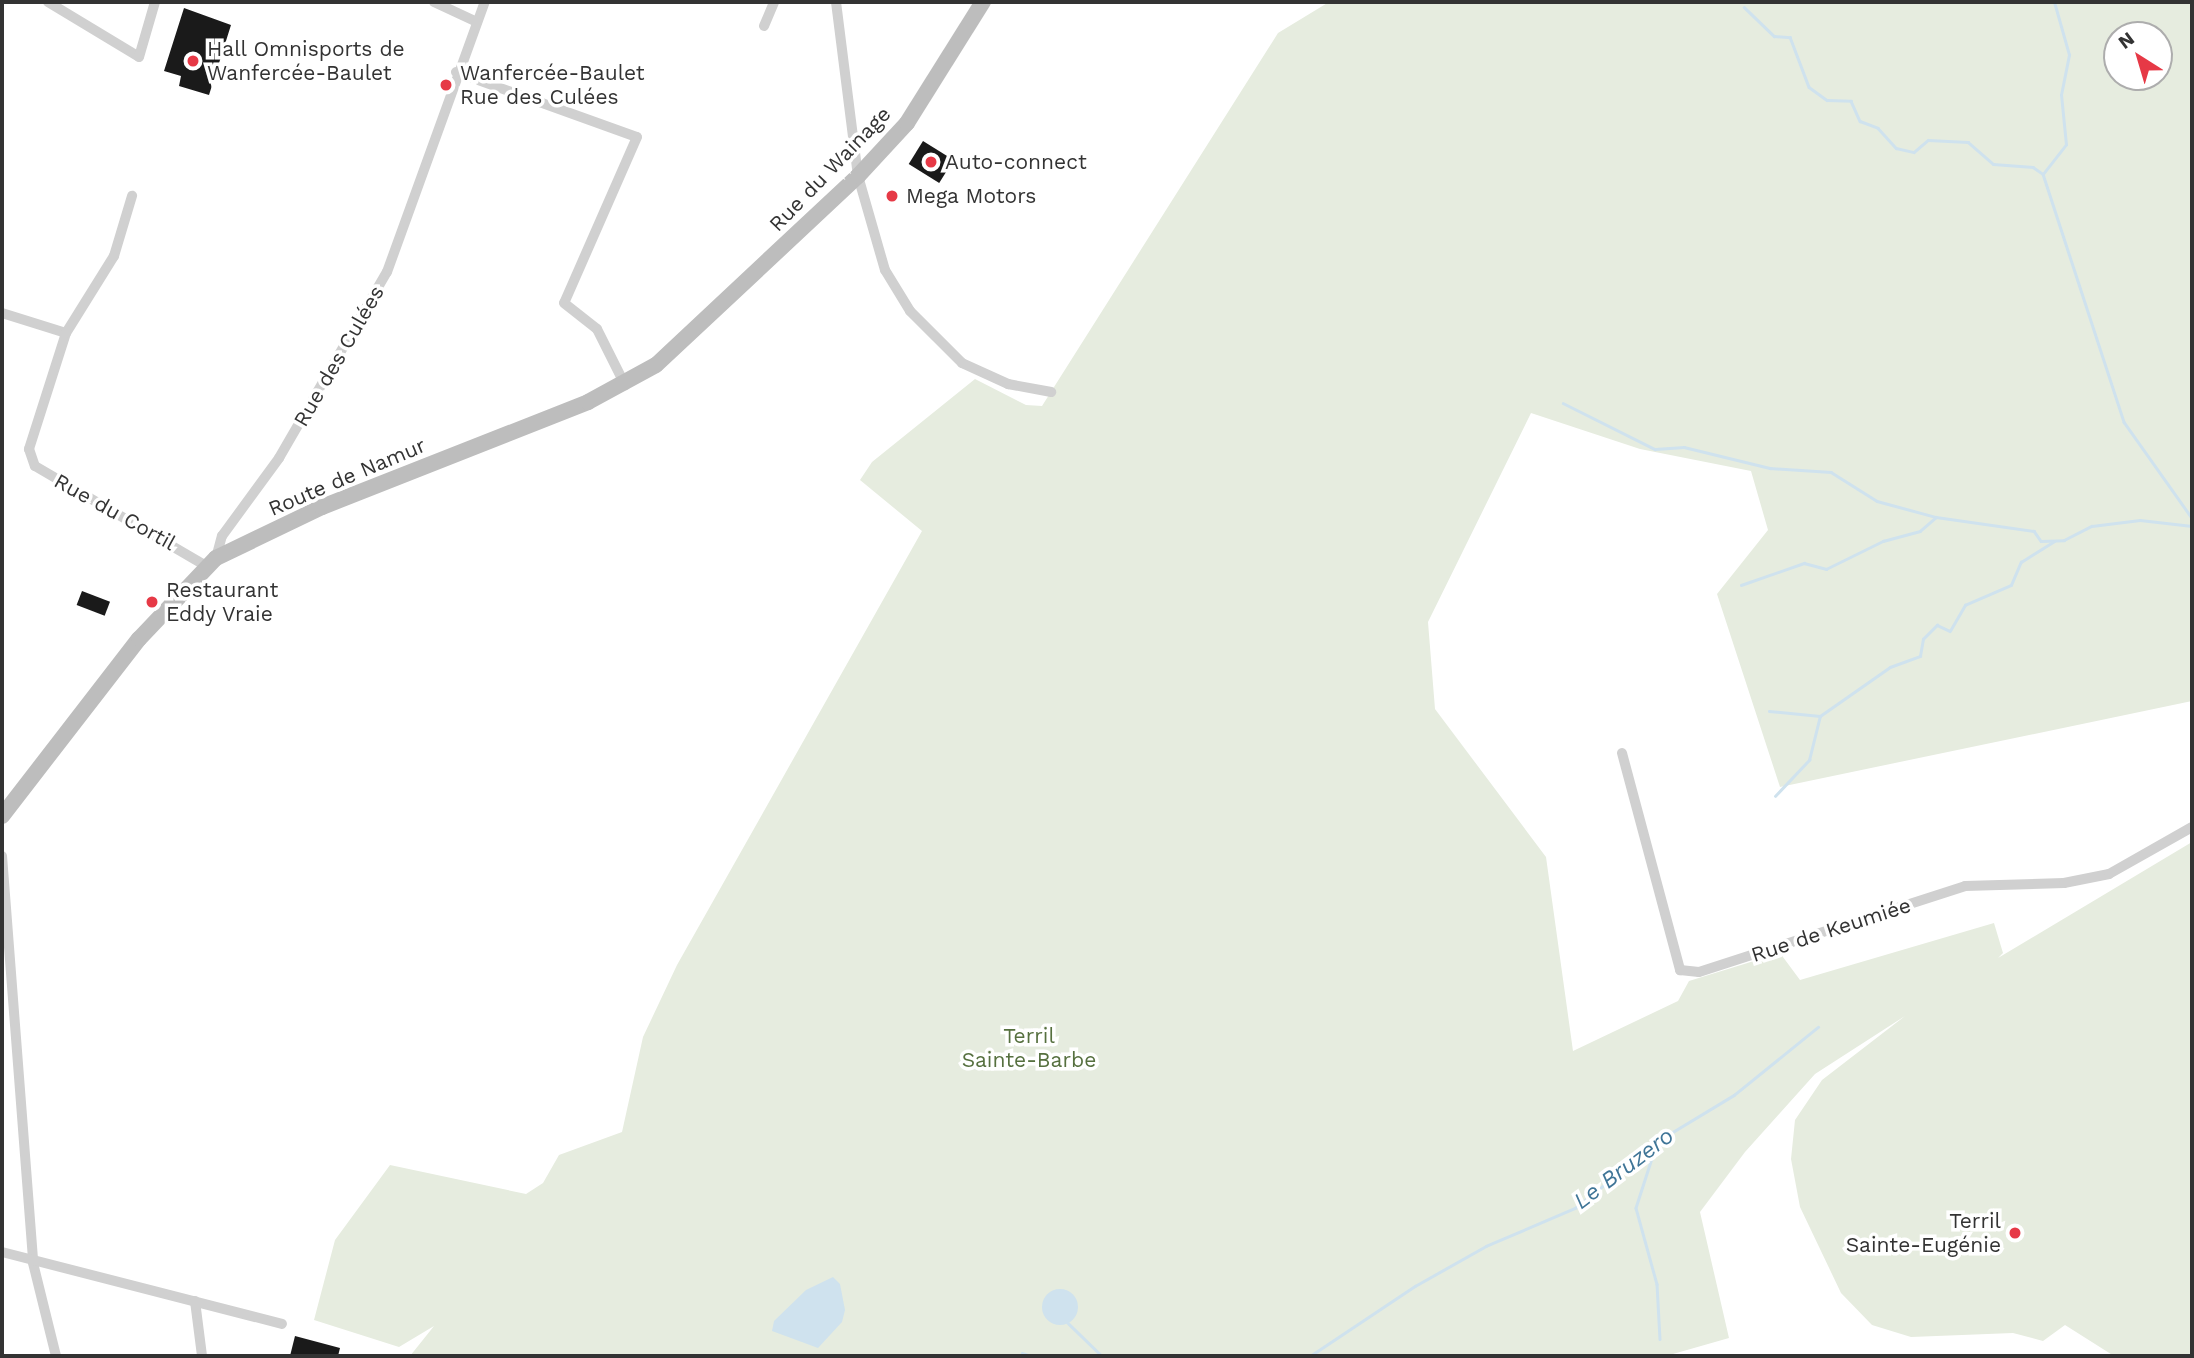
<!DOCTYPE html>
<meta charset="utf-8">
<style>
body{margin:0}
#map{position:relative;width:2194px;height:1358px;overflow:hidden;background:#fff;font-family:"Work Sans",sans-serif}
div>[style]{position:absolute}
.green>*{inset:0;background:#e6ecdf}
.water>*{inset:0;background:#cfe2ee}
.round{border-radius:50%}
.stream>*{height:2.5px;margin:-1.25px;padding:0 1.25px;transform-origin:1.25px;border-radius:1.25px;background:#cfe2ee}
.building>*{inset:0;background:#1a1a1a;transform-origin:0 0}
.minor>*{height:10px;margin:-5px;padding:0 5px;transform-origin:5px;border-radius:5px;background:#d0d0d0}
.secondary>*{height:16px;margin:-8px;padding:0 8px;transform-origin:8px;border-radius:8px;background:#bdbdbd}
.dots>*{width:19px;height:19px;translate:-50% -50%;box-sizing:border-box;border:4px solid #fff;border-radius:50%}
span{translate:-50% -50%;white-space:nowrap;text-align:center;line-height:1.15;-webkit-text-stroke:7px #fff;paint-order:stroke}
.poi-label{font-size:21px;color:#333}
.left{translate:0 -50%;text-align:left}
.right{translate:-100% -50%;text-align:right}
.street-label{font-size:21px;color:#333}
.park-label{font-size:21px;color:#56703f}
.water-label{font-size:23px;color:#3f7597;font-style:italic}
.frame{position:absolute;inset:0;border:4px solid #333;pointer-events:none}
.north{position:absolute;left:2103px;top:21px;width:70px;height:70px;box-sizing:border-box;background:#fff;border:2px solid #adadad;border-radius:50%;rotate:323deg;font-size:19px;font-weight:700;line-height:28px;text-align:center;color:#333}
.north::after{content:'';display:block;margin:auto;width:24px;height:32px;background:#e63946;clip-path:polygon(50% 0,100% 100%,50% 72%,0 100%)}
</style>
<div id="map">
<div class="green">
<i style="clip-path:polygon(evenodd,1329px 2px,2192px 2px,2192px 701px,1780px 787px,1717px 594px,1768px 530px,1751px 471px,1640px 449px,1531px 413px,1428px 622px,1435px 709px,1546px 857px,1573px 1051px,1678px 1001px,1689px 981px,1780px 953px,1800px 980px,1994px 923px,2003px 953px,1998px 958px,2192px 842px,2192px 1356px,2114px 1356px,2065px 1325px,2043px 1341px,2013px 1333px,1911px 1337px,1872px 1325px,1841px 1293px,1800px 1207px,1791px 1159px,1795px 1120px,1822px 1080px,1905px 1016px,1815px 1074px,1745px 1152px,1700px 1212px,1729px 1338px,1666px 1356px,410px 1356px,434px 1326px,399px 1347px,314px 1320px,335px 1240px,390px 1165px,526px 1194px,543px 1183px,559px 1155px,622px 1132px,643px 1037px,677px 965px,922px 531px,860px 480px,872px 462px,975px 379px,1026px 405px,1042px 406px,1278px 33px,1329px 2px,2117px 35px,2159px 35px,2159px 77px,2117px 77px,2117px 35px)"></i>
</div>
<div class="water">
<i style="clip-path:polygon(833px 1277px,840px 1284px,845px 1310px,842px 1322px,818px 1348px,772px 1331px,774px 1321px,806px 1290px)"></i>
<i class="round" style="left:1042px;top:1289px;width:36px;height:36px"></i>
</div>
<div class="stream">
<i style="left:1744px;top:7px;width:42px;rotate:44deg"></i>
<i style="left:1774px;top:36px;width:16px;rotate:4deg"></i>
<i style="left:1790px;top:37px;width:53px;rotate:69.2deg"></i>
<i style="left:1809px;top:87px;width:22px;rotate:36deg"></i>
<i style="left:1827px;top:100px;width:24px;rotate:2deg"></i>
<i style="left:1851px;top:101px;width:22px;rotate:66deg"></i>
<i style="left:1860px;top:121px;width:19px;rotate:21deg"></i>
<i style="left:1878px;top:128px;width:27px;rotate:48deg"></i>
<i style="left:1896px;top:148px;width:18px;rotate:13deg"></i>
<i style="left:1914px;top:152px;width:18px;rotate:-41deg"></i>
<i style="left:1928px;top:140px;width:40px;rotate:2.9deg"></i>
<i style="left:1968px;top:142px;width:33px;rotate:41deg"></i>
<i style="left:1993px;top:164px;width:40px;rotate:4.3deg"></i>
<i style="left:2033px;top:167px;width:12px;rotate:35deg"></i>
<i style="left:2043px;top:174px;width:261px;rotate:71.9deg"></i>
<i style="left:2124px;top:422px;width:118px;rotate:54.7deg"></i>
<i style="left:2043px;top:174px;width:37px;rotate:-52deg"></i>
<i style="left:2066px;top:145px;width:50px;rotate:-95.7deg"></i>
<i style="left:2061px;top:95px;width:41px;rotate:-78.7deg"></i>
<i style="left:2069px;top:55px;width:55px;rotate:-105.8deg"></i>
<i style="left:1563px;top:403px;width:103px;rotate:26.6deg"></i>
<i style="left:1655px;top:449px;width:29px;rotate:-4deg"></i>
<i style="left:1684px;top:447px;width:89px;rotate:13.7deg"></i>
<i style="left:1770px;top:468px;width:61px;rotate:3.8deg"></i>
<i style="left:1831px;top:472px;width:54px;rotate:32.2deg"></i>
<i style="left:1877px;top:501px;width:61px;rotate:15.2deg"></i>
<i style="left:1741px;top:585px;width:67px;rotate:-19.2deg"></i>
<i style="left:1804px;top:563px;width:23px;rotate:15deg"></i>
<i style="left:1826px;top:569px;width:64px;rotate:-26.2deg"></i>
<i style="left:1883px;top:541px;width:38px;rotate:-15deg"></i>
<i style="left:1920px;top:531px;width:21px;rotate:-41deg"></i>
<i style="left:1936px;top:517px;width:99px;rotate:8.1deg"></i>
<i style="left:2034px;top:531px;width:12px;rotate:55deg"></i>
<i style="left:2041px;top:541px;width:23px;rotate:-2deg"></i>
<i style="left:2064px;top:540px;width:31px;rotate:-27deg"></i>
<i style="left:2092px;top:526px;width:48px;rotate:-7.1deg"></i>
<i style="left:2140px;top:520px;width:52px;rotate:6.6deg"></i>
<i style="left:1769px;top:711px;width:51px;rotate:5.6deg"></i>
<i style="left:1820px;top:716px;width:85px;rotate:-35deg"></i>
<i style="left:1890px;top:667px;width:32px;rotate:-20deg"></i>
<i style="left:1920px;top:656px;width:17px;rotate:-80deg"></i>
<i style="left:1923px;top:639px;width:20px;rotate:-45deg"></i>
<i style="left:1937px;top:625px;width:14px;rotate:25deg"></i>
<i style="left:1950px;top:631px;width:30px;rotate:-60deg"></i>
<i style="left:1965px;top:605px;width:50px;rotate:-23.5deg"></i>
<i style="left:2011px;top:585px;width:25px;rotate:-67deg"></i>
<i style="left:2021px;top:562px;width:39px;rotate:-32deg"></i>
<i style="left:1775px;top:796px;width:50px;rotate:-46.6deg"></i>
<i style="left:1809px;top:760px;width:45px;rotate:-76deg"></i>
<i style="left:1656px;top:1146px;width:65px;rotate:107.9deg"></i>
<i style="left:1636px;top:1208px;width:79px;rotate:74.6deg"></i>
<i style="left:1657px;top:1284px;width:55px;rotate:86.9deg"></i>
<i style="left:1068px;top:1323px;width:47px;rotate:44.1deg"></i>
<i style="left:1022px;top:1353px;width:9px;rotate:18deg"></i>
<i style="left:1310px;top:1356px;width:126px;rotate:-33.7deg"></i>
<i style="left:1415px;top:1286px;width:81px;rotate:-29.4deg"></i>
<i style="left:1486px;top:1246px;width:97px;rotate:-23.1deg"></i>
<i style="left:1575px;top:1208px;width:116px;rotate:-38.4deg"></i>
<i style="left:1666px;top:1136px;width:79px;rotate:-31.1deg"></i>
<i style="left:1734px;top:1095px;width:108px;rotate:-39deg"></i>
</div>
<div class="building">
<i style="clip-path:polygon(184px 8px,231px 25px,209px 95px,179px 86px,181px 76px,164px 71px)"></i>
<i style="left:923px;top:141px;width:36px;height:27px;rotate:32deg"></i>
<i style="left:82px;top:591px;width:30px;height:15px;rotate:21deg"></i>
<i style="clip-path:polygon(295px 1336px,340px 1348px,338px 1356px,290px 1356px)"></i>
</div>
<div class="minor">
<i style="left:48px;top:2px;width:106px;rotate:31.1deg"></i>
<i style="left:139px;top:57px;width:57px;rotate:-73.8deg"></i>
<i style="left:434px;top:2px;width:45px;rotate:24.9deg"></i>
<i style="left:836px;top:2px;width:175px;rotate:82.8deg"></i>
<i style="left:858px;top:176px;width:98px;rotate:74deg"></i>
<i style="left:885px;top:270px;width:48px;rotate:58.6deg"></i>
<i style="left:910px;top:311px;width:74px;rotate:45deg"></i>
<i style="left:962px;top:363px;width:51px;rotate:24.5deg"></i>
<i style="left:1008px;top:384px;width:44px;rotate:10.5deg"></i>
<i style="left:764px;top:26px;width:26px;rotate:-67deg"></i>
<i style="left:456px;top:72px;width:192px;rotate:19.8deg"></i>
<i style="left:637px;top:137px;width:181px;rotate:113.7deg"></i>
<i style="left:564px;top:303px;width:42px;rotate:38.2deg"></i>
<i style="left:597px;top:329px;width:63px;rotate:63.4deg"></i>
<i style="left:2px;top:313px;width:67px;rotate:17.4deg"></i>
<i style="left:66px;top:333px;width:122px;rotate:107.7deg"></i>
<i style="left:29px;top:449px;width:18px;rotate:71deg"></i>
<i style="left:35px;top:466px;width:198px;rotate:30.3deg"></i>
<i style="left:66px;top:333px;width:91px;rotate:-58.1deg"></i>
<i style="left:114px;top:256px;width:63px;rotate:-73.3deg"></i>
<i style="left:216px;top:558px;width:23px;rotate:-75deg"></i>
<i style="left:222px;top:536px;width:97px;rotate:-53.8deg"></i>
<i style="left:279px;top:458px;width:215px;rotate:-59.9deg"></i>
<i style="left:387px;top:272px;width:287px;rotate:-70.1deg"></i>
<i style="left:1622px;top:753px;width:225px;rotate:75deg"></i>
<i style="left:1680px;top:970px;width:19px;rotate:6deg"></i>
<i style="left:1699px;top:972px;width:280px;rotate:-17.9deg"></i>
<i style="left:1965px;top:886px;width:99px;rotate:-1.7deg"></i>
<i style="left:2064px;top:883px;width:46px;rotate:-11.3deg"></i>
<i style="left:2109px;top:874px;width:95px;rotate:-29.5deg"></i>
<i style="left:2px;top:856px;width:408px;rotate:85.6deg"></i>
<i style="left:33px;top:1263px;width:96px;rotate:76.1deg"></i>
<i style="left:2px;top:1252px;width:289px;rotate:14.4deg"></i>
<i style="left:195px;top:1301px;width:55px;rotate:82.7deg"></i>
</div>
<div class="secondary">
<i style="left:2px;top:816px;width:224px;rotate:-52.3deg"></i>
<i style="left:139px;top:639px;width:112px;rotate:-46.5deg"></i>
<i style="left:216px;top:558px;width:118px;rotate:-25.7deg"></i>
<i style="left:322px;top:507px;width:286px;rotate:-21.5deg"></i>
<i style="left:588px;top:402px;width:77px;rotate:-28.6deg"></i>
<i style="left:656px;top:365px;width:277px;rotate:-43.1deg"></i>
<i style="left:858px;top:176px;width:72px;rotate:-47.2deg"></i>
<i style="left:907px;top:123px;width:143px;rotate:-57.9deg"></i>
</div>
<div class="dots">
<i style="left:193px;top:61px;background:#e63946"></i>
<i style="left:446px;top:85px;background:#e63946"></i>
<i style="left:931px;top:162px;background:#e63946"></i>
<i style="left:892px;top:196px;background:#e63946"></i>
<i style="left:152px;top:602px;background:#e63946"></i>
<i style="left:2015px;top:1233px;background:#e63946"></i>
</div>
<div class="poi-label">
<span class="left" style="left:207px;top:61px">Hall Omnisports de<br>Wanfercée-Baulet</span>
<span class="left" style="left:460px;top:85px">Wanfercée-Baulet<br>Rue des Culées</span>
<span class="left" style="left:945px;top:162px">Auto-connect</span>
<span class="left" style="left:906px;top:196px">Mega Motors</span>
<span class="left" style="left:166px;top:602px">Restaurant<br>Eddy Vraie</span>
<span class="right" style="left:2001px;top:1233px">Terril<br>Sainte-Eugénie</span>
</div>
<div class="street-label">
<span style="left:830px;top:169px;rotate:-46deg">Rue du Wainage</span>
<span style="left:339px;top:356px;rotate:-60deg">Rue des Culées</span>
<span style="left:347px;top:477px;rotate:-23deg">Route de Namur</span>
<span style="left:115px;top:512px;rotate:29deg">Rue du Cortil</span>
<span style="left:1831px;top:930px;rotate:-18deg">Rue de Keumiée</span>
</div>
<div class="park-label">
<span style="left:1029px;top:1048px">Terril<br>Sainte-Barbe</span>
</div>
<div class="water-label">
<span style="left:1624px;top:1169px;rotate:-37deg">Le Bruzero</span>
</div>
<div class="frame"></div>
<div class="north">N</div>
</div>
